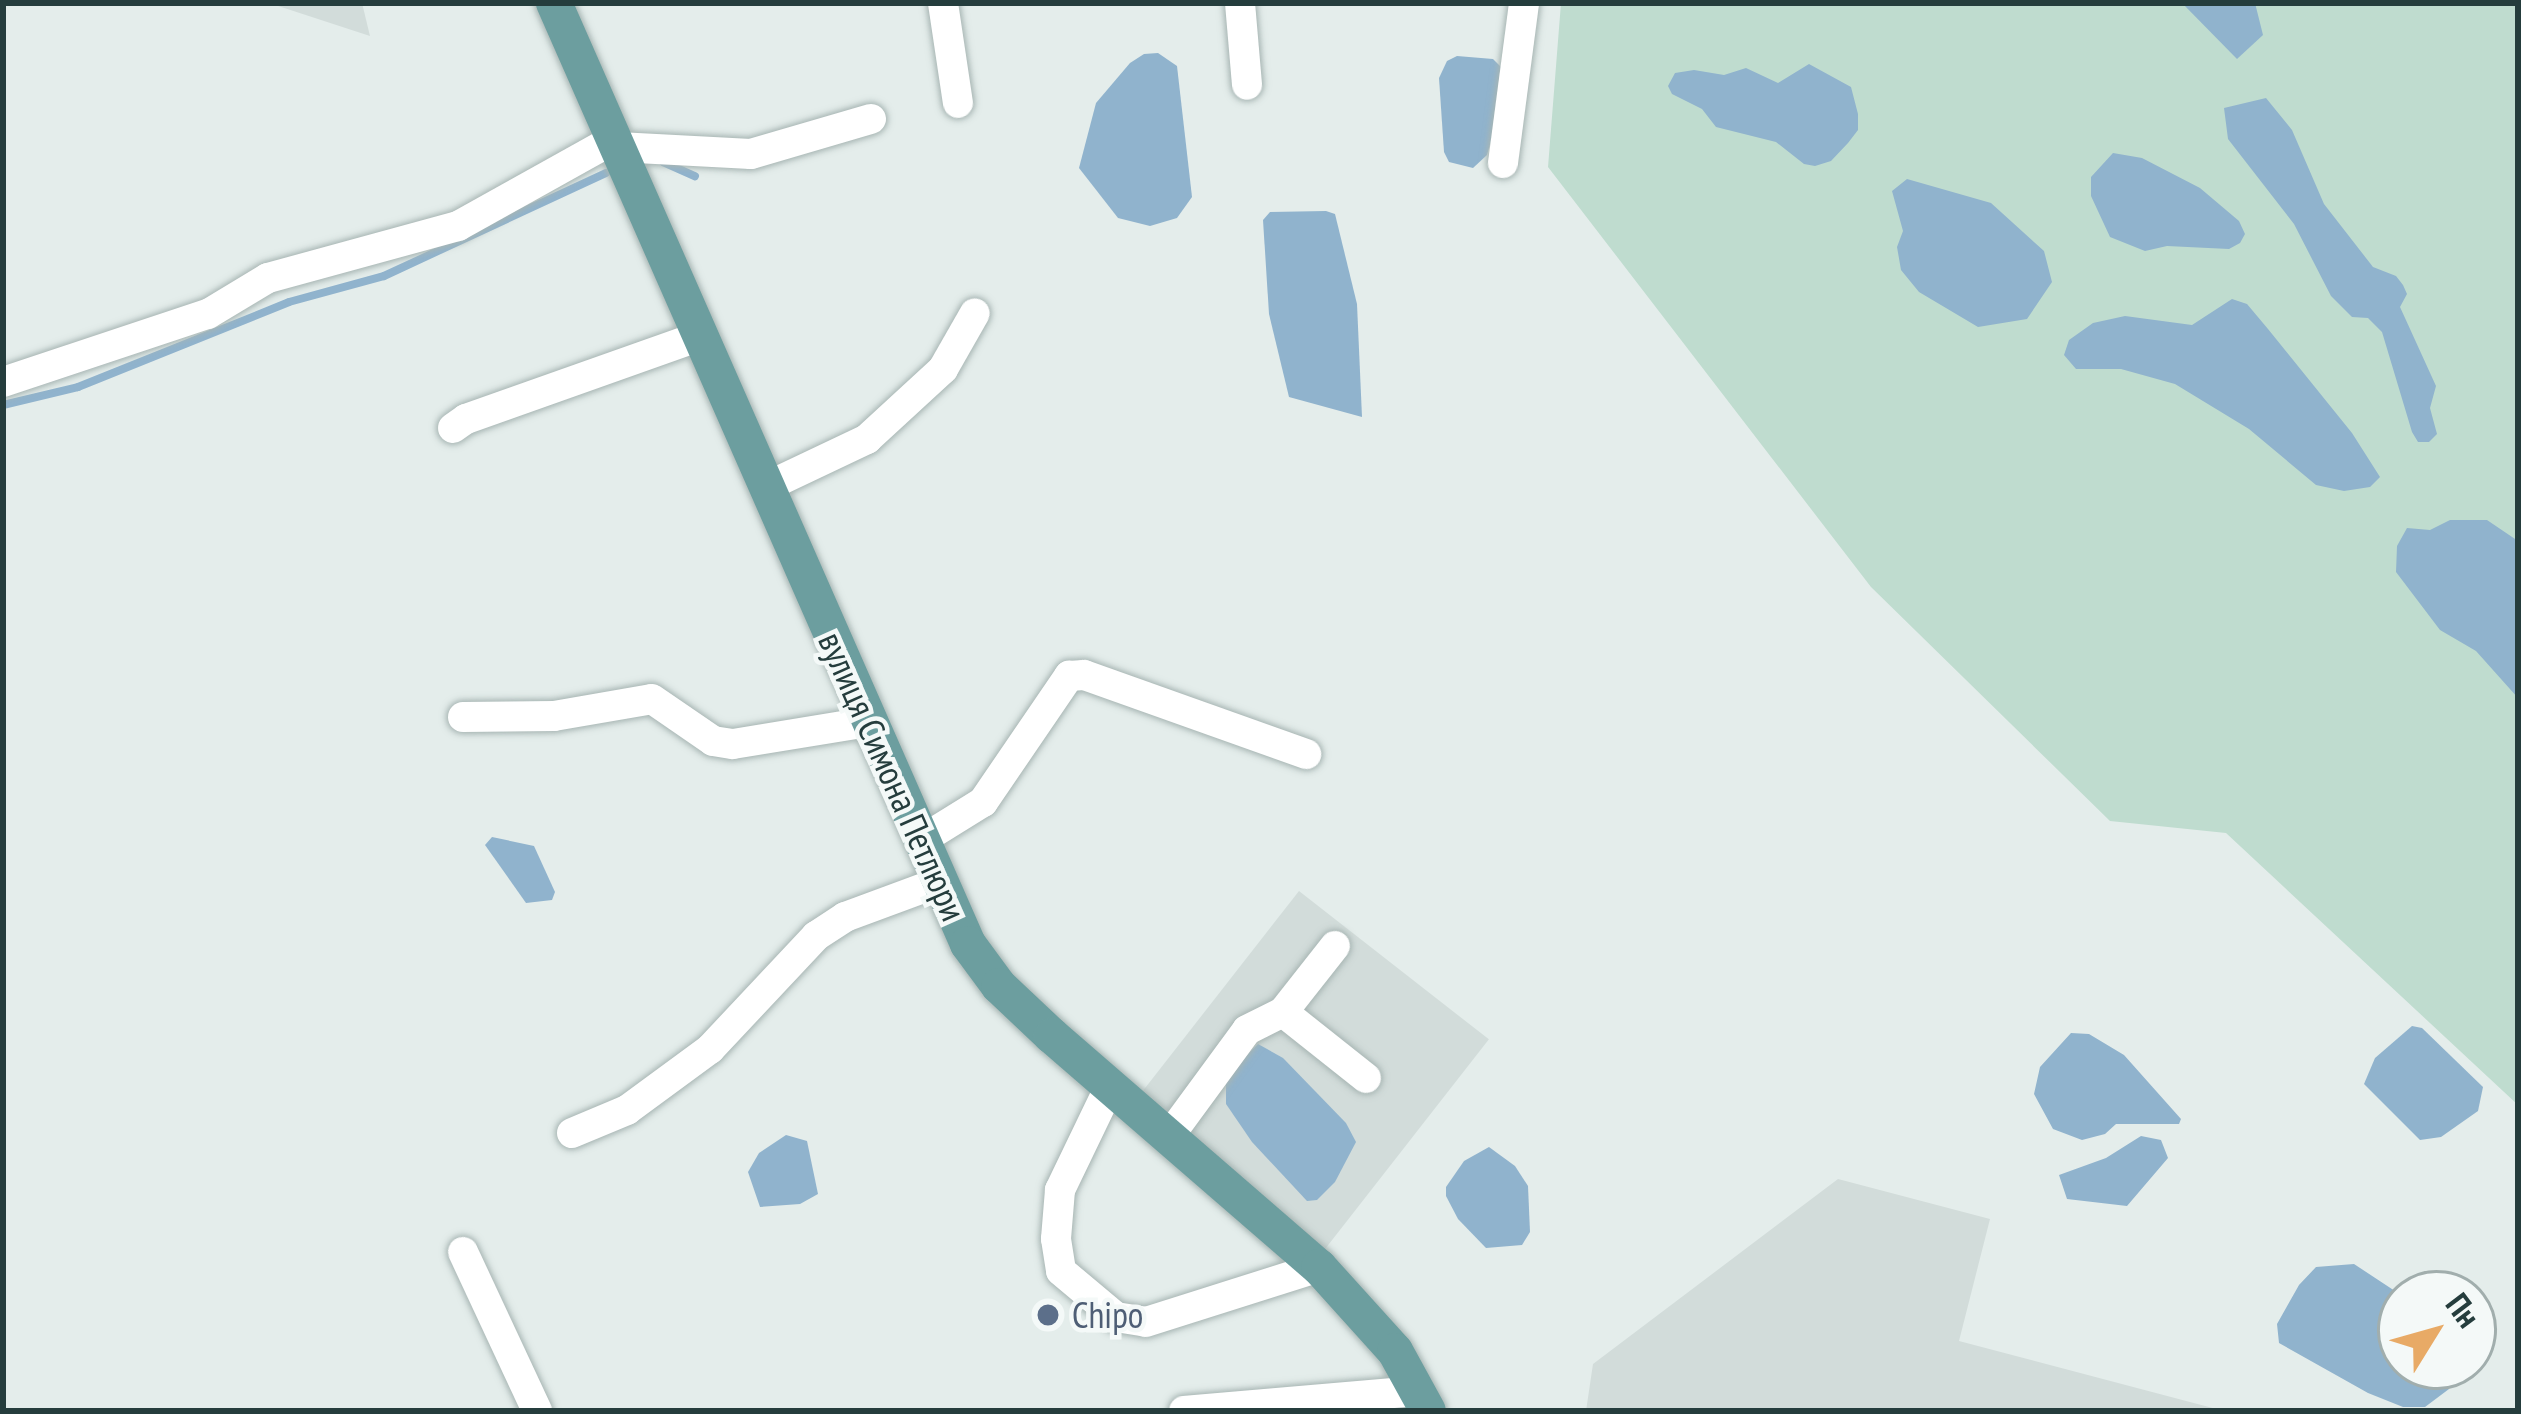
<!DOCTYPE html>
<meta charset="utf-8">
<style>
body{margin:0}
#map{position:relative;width:2521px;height:1414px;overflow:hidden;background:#e4edeb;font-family:"PT Sans Narrow",sans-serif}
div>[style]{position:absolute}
.built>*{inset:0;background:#d2dcda;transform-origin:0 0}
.green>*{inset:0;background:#bfdccf}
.water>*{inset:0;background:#90b3cd}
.stream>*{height:8px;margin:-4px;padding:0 4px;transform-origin:4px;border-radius:4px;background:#90b3cd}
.roads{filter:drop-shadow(0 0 3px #a7b5b3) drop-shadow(0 0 3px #a7b5b3)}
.minor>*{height:30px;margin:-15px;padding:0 15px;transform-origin:15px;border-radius:15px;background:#fff}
.major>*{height:36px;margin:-18px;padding:0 18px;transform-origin:18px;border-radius:18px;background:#6c9e9f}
.dots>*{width:33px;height:33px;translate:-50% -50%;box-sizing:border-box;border:6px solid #f4f9f8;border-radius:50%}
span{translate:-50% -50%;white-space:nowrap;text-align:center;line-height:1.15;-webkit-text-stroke:9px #f4f9f8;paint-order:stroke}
.street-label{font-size:36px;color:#253d3d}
.service-label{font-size:36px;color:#4e5e75}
.left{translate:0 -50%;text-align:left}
.frame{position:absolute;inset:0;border:6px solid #253d3d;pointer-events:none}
.north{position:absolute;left:2377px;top:1270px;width:120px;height:120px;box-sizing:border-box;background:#f4f9f8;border:3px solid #a1aead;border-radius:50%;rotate:53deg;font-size:33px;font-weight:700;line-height:48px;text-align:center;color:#253d3d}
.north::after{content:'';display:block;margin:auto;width:42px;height:54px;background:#e8aa66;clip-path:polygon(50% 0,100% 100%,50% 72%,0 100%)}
</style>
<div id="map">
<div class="built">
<i style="clip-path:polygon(269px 3px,362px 3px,370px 36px)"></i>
<i style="left:1299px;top:891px;width:241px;height:268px;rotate:38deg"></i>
<i style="clip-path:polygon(1838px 1179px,1990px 1219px,1959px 1341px,2224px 1411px,1586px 1411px,1593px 1364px)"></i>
</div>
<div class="green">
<i style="clip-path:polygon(1561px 3px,2518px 3px,2518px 1105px,2226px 833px,2110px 821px,1871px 587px,1548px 167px)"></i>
</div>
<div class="water">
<i style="clip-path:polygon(2182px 3px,2255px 3px,2263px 35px,2237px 59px)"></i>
<i style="clip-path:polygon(1158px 53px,1177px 66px,1192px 197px,1177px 218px,1150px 226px,1118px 218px,1079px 168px,1096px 103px,1130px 63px,1144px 54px)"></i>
<i style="clip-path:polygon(1457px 56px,1493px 59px,1501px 67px,1498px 116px,1487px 155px,1473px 168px,1449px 162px,1444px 152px,1439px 78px,1447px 61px)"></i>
<i style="clip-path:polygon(1809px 64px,1851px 87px,1858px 114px,1858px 130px,1848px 143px,1831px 161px,1815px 166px,1804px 164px,1776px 142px,1716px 127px,1702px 109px,1672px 94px,1668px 86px,1675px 73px,1694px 70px,1724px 75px,1746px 68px,1778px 83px)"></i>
<i style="clip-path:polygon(2266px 98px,2292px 130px,2324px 204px,2373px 267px,2396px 276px,2403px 285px,2407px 294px,2400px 307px,2436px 386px,2430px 408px,2437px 434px,2429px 442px,2418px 442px,2412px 432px,2382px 332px,2368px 318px,2352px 317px,2331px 296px,2294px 224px,2228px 139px,2224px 108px)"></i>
<i style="clip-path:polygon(2113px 153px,2142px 158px,2200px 188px,2239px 221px,2245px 234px,2240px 243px,2229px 249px,2167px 246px,2145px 251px,2110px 237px,2091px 196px,2091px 177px)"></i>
<i style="clip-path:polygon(1907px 179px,1991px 203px,2044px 251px,2052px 282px,2027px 319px,1978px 327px,1919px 292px,1901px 270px,1897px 247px,1903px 231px,1892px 191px)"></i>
<i style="clip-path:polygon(1326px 211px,1335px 214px,1357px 304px,1362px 417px,1289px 397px,1269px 314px,1263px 220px,1270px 212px)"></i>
<i style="clip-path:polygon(2232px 299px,2247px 304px,2268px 329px,2352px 433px,2380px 477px,2370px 487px,2344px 491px,2316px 485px,2249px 429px,2175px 384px,2121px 369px,2076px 369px,2064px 355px,2069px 340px,2093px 323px,2125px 316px,2192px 325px)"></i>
<i style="clip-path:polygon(2450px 520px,2487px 520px,2518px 541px,2518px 698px,2476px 651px,2440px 630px,2396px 572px,2397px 546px,2407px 528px,2430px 530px)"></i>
<i style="clip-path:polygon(492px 837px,534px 846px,555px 892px,552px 900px,526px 903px,485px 845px)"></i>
<i style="clip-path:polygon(2412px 1026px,2422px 1028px,2483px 1087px,2478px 1111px,2441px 1137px,2420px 1140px,2364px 1084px,2375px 1058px)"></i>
<i style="clip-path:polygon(2071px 1033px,2089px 1034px,2124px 1055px,2181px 1119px,2179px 1124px,2116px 1124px,2105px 1134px,2082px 1140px,2053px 1129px,2034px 1094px,2040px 1067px)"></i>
<i style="clip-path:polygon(1258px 1044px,1283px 1058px,1346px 1123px,1356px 1142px,1335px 1182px,1317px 1200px,1307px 1201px,1252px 1142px,1226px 1104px,1226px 1076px)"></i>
<i style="clip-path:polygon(786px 1135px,807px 1141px,818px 1194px,800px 1204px,760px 1207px,748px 1172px,759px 1153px)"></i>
<i style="clip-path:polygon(2141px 1136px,2161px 1140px,2168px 1158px,2127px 1206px,2067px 1199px,2059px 1175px,2106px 1158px)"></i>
<i style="clip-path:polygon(1489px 1147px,1515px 1166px,1528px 1186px,1530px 1232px,1522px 1245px,1486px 1248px,1458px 1219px,1446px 1196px,1446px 1187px,1464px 1161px)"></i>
<i style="clip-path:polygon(2354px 1264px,2401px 1295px,2401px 1366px,2450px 1366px,2449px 1389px,2425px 1407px,2403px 1407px,2368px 1393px,2279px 1343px,2277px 1324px,2299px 1285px,2316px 1267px)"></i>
</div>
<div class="stream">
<i style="left:663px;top:162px;width:35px;rotate:24deg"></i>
<i style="left:3px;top:405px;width:77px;rotate:-13.5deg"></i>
<i style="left:78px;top:387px;width:227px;rotate:-21.9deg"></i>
<i style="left:289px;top:302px;width:98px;rotate:-15.3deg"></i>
<i style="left:384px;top:276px;width:245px;rotate:-24.9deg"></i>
</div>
<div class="roads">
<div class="minor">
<i style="left:943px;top:3px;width:101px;rotate:81.5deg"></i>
<i style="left:1240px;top:3px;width:82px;rotate:85.1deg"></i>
<i style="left:618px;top:147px;width:133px;rotate:3deg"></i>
<i style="left:751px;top:154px;width:125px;rotate:-16.3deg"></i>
<i style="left:1503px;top:163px;width:161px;rotate:-82.5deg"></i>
<i style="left:3px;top:382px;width:216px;rotate:-18.4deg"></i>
<i style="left:208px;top:314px;width:70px;rotate:-31deg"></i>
<i style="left:268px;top:278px;width:197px;rotate:-15.3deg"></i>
<i style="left:458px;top:226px;width:179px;rotate:-29.1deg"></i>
<i style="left:453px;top:428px;width:16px;rotate:-35deg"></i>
<i style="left:466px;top:419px;width:248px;rotate:-19.5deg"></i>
<i style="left:766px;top:487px;width:112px;rotate:-25.4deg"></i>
<i style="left:867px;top:439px;width:103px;rotate:-42.6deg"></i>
<i style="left:943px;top:369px;width:64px;rotate:-60.3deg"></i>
<i style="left:463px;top:717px;width:91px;rotate:-0.6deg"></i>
<i style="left:554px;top:716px;width:99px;rotate:-9.8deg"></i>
<i style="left:652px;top:699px;width:74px;rotate:34.5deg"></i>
<i style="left:713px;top:741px;width:20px;rotate:9deg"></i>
<i style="left:733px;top:744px;width:137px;rotate:-9.3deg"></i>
<i style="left:920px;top:841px;width:74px;rotate:-31.8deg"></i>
<i style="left:983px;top:802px;width:153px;rotate:-55.7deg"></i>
<i style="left:1069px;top:676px;width:15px;rotate:-4deg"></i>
<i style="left:1084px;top:675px;width:236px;rotate:19.6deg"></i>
<i style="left:1283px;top:1012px;width:106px;rotate:38.5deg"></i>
<i style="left:1111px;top:1084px;width:118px;rotate:115.7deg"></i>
<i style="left:1060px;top:1190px;width:49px;rotate:94.7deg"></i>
<i style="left:1056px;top:1239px;width:32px;rotate:81deg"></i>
<i style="left:1061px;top:1271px;width:72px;rotate:39.9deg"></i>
<i style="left:1116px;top:1317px;width:30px;rotate:9deg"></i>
<i style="left:1146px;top:1322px;width:182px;rotate:-17.6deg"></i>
<i style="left:572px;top:1133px;width:60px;rotate:-22.7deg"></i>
<i style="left:627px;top:1110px;width:103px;rotate:-36.3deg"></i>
<i style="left:710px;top:1049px;width:155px;rotate:-46.8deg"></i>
<i style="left:816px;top:936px;width:35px;rotate:-33deg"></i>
<i style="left:845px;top:917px;width:98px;rotate:-20.3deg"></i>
<i style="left:1170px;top:1135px;width:130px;rotate:-53.7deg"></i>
<i style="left:1247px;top:1030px;width:40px;rotate:-26.6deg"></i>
<i style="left:1283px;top:1012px;width:84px;rotate:-51.8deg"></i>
<i style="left:463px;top:1252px;width:175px;rotate:65deg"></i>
<i style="left:1184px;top:1411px;width:236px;rotate:-4.9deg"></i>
</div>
<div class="major">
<i style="left:554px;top:3px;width:1028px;rotate:66.25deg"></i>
<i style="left:968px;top:944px;width:52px;rotate:53.6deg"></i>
<i style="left:999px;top:986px;width:73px;rotate:43.3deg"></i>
<i style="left:1052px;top:1036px;width:353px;rotate:40.9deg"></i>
<i style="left:1319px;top:1267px;width:113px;rotate:47.9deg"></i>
<i style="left:1395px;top:1351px;width:68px;rotate:61.2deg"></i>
</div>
</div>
<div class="dots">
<i style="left:1048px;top:1315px;background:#5c6f8a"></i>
</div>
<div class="street-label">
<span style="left:893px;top:776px;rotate:66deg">вулиця Симона Петлюри</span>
</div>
<div class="service-label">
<span class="left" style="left:1072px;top:1315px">Chipo</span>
</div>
<div class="frame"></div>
<div class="north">Пн</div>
</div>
